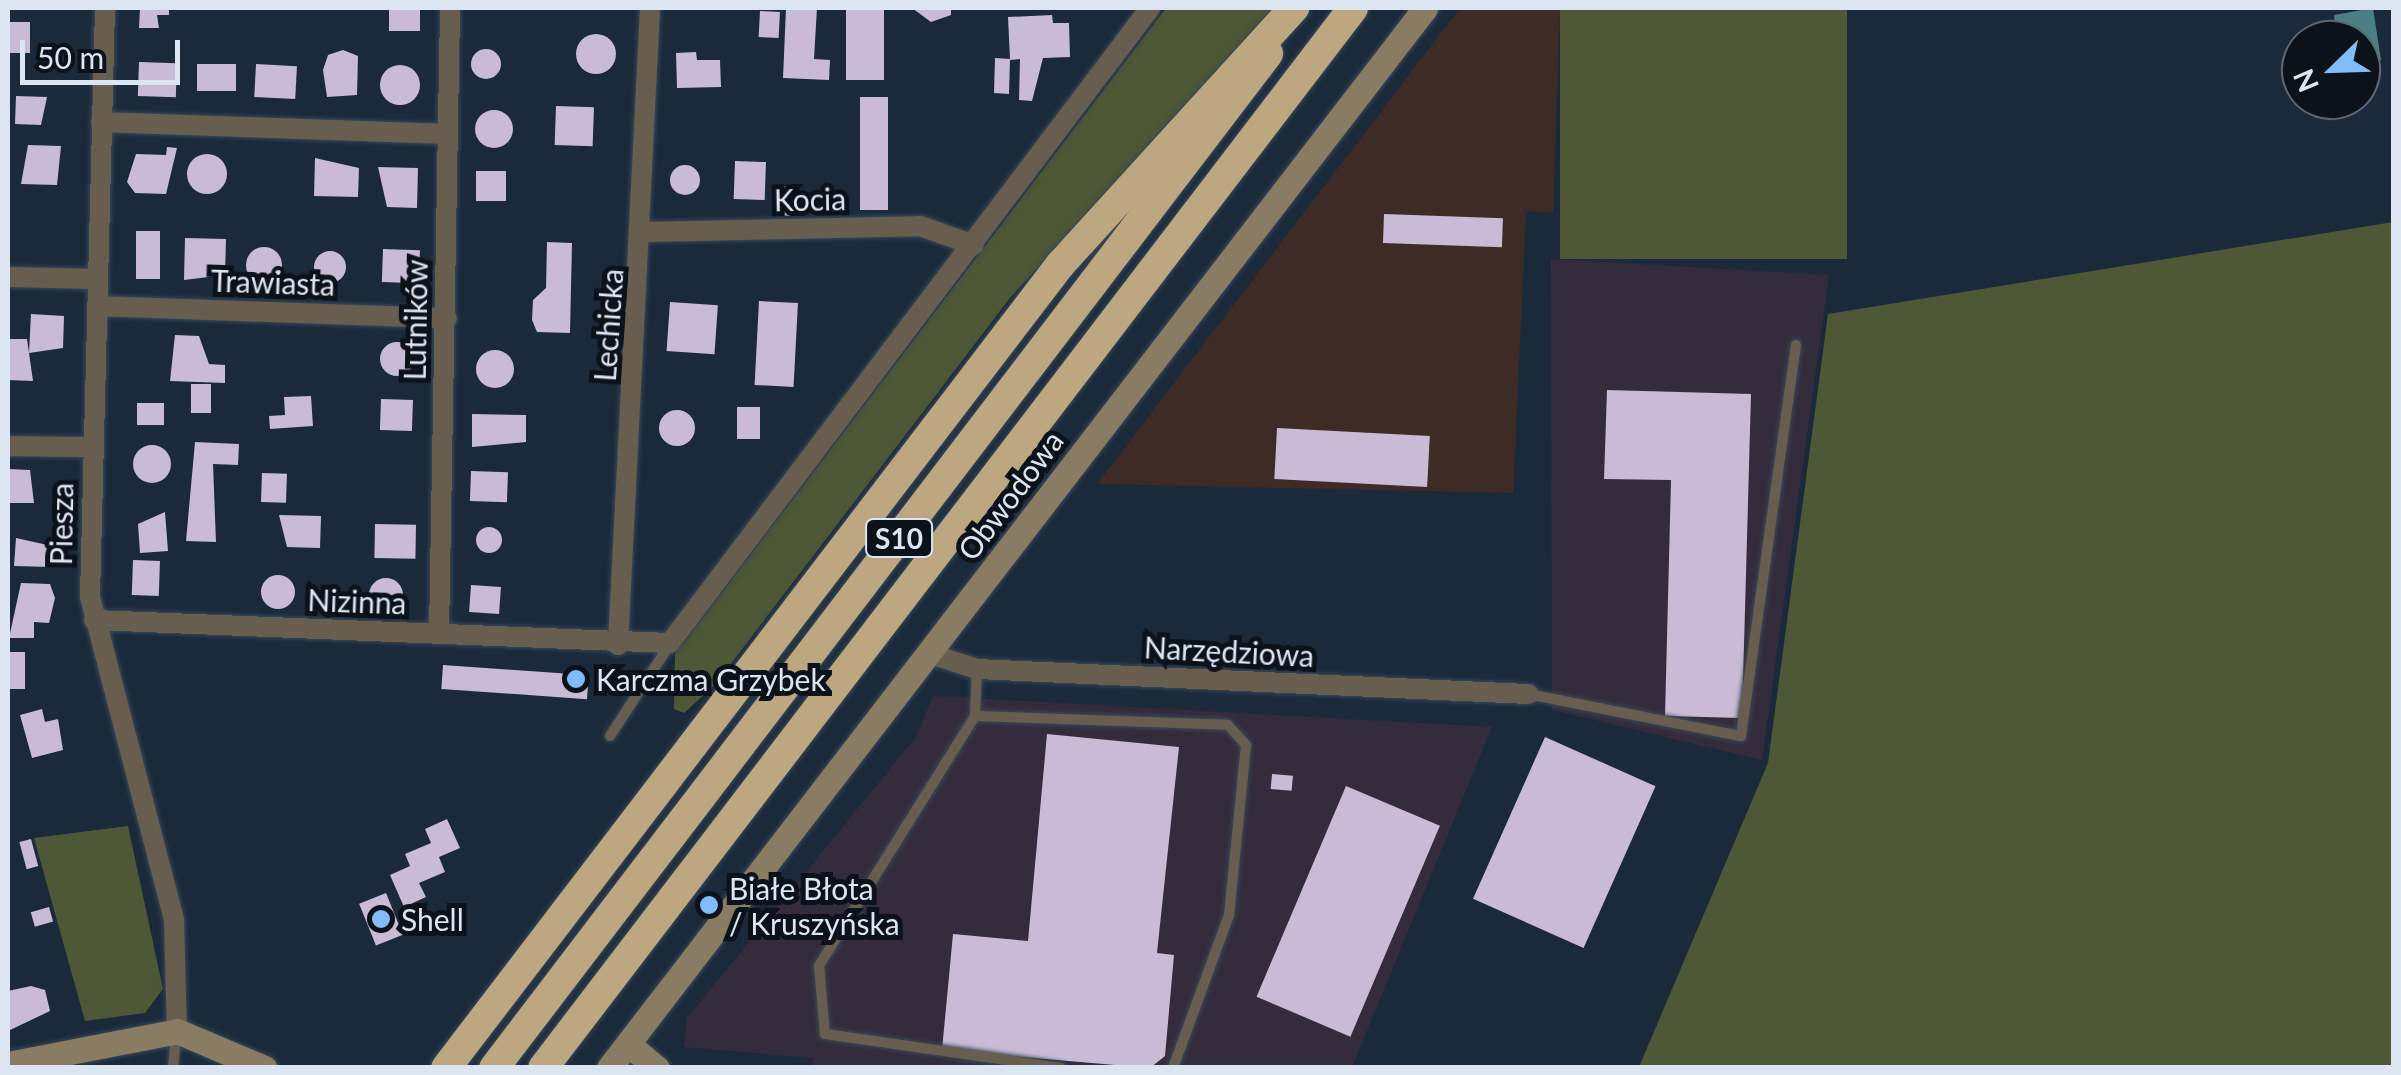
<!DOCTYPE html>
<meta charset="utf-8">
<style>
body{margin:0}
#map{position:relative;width:2401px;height:1075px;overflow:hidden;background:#1a2a3b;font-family:Lato,sans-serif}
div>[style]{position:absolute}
.commercial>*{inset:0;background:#3e2b26}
.industrial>*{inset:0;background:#342c3c}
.green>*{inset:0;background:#4e5736;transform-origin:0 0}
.water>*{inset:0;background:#4a8083}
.building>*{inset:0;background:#c9bbd5;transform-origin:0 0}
.round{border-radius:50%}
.roads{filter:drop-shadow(0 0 2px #394858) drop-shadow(0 0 2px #394858)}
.lane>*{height:10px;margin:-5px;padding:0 5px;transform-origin:5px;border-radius:5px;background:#675e4f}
.street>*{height:20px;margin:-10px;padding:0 10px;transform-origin:10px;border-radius:10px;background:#675e4f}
.secondary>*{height:25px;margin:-12.5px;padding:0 12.5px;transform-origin:12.5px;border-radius:12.5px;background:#8a7c63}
.highway>*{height:30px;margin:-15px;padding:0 15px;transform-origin:15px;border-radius:15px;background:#bda781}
.dots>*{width:28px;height:28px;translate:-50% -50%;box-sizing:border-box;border:5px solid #0b121a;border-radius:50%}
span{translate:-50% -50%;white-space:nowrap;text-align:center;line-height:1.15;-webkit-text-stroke:10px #0b121a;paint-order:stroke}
.shield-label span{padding:2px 8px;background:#0b121a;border:2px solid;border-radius:8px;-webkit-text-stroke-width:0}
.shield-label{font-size:28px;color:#dce6f2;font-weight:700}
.street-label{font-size:30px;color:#dce6f2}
.poi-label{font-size:30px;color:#dce6f2}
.left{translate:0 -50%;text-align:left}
.frame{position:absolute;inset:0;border:10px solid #dce6f2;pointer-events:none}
.north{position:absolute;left:2281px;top:20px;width:100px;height:100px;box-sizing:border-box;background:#0b121a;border:2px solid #5f6770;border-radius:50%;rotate:247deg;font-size:28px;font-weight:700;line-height:40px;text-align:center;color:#dce6f2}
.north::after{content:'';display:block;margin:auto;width:35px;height:45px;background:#81bcfa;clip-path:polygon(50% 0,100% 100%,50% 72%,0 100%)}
.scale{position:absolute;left:20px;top:40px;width:160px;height:45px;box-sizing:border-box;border:5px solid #dce6f2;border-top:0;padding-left:12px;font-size:30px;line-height:35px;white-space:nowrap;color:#dce6f2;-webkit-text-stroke:8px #0b121a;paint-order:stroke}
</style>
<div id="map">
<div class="commercial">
<i style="clip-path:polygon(1460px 8px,1560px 8px,1553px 213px,1526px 211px,1513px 493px,1097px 484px)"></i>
</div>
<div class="industrial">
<i style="clip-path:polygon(1551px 259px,1829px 275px,1762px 760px,1552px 710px)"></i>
<i style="clip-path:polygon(933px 696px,1492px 727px,1352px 1067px,812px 1068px,813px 1058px,684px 1047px,687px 1018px,916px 737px)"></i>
</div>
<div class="green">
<i style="clip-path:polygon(1166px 8px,1275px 8px,1010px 298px,714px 686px,684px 713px,674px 709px,675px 654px)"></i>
<i style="left:1560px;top:8px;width:287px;height:251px"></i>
<i style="clip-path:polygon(2393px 222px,2393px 1067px,1639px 1067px,1768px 763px,1828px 314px)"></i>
<i style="clip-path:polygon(128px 826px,163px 989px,145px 1013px,85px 1021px,34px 838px)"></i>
</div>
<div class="water">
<i style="clip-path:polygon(2373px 8px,2381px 60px,2361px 65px,2361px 40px,2337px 40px,2334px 15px)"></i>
</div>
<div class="building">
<i style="clip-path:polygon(140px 8px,169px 8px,169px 15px,157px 15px,159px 28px,139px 28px)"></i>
<i style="left:420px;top:8px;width:23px;height:31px;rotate:90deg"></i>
<i style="clip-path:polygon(786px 8px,817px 8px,814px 59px,830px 60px,829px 80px,783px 78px)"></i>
<i style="left:846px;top:8px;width:38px;height:72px"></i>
<i style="clip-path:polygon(912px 8px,951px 8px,951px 15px,931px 22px)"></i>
<i style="left:760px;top:11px;width:20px;height:26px;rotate:3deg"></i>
<i style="clip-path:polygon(1052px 15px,1053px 23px,1069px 23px,1070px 57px,1043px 58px,1032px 101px,1019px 100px,1020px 59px,1010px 60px,1009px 94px,994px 93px,995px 58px,1010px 59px,1008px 17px)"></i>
<i style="left:8px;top:22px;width:22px;height:31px"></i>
<i class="round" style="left:576px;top:34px;width:40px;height:40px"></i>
<i class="round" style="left:471px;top:49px;width:30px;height:30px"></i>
<i style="clip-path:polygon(343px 50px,358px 56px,357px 95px,327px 97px,323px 70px,328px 55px)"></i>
<i style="clip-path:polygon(696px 52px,697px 60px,720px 60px,721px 87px,677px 88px,676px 53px)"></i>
<i style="left:139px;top:62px;width:38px;height:34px;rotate:2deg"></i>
<i style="left:197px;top:64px;width:39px;height:27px"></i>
<i style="left:256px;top:64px;width:41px;height:33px;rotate:3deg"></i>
<i class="round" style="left:380px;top:65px;width:40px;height:40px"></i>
<i style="clip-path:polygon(16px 96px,47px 97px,41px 125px,15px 124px)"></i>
<i style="left:860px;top:97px;width:28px;height:113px"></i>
<i style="left:556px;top:106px;width:38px;height:39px;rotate:2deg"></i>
<i class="round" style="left:475px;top:110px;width:38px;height:38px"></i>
<i style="clip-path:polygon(28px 145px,61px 146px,57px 185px,21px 184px)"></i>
<i style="clip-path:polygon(167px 147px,177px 148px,166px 194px,135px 193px,127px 182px,136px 154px,166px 155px)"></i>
<i class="round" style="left:187px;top:154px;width:40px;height:40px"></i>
<i style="clip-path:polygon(315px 158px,359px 168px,358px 197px,314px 196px)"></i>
<i style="left:735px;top:161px;width:31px;height:38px;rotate:2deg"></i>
<i class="round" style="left:670px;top:165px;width:30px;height:30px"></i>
<i style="clip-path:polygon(378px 167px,418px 168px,417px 208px,387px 207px)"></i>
<i style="left:476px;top:171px;width:30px;height:30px"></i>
<i style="left:777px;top:186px;width:16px;height:29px;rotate:4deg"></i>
<i style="left:1384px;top:214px;width:119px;height:29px;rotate:2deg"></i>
<i style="left:136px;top:231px;width:24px;height:48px"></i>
<i style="clip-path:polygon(185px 238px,226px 239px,225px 275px,184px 280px)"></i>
<i style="clip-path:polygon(547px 242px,572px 243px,570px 333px,537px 332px,532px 320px,533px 300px,546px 288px)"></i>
<i class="round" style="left:246px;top:247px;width:36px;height:36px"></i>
<i style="left:383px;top:249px;width:37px;height:33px;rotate:2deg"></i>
<i class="round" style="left:314px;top:251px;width:32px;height:32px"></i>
<i style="left:759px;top:301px;width:39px;height:84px;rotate:3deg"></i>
<i style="left:670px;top:302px;width:48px;height:49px;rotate:4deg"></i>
<i style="clip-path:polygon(31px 314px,64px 316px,63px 348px,29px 353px)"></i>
<i style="clip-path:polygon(175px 335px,199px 336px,209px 364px,225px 365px,225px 383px,170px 381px)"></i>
<i style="clip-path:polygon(8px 339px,27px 339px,33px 381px,8px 380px)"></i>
<i class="round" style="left:380px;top:342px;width:34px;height:34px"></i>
<i class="round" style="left:476px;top:350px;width:38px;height:38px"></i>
<i style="left:191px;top:384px;width:20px;height:29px"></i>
<i style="clip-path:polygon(1607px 390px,1751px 394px,1742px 718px,1665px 716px,1671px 480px,1604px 479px)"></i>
<i style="clip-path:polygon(311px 396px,313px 426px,270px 429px,269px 416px,285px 415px,284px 397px)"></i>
<i style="left:381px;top:399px;width:32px;height:31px;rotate:2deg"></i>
<i style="left:137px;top:403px;width:27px;height:22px"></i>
<i style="left:737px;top:407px;width:23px;height:32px"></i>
<i class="round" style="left:659px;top:410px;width:36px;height:36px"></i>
<i style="clip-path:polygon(472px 414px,526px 415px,526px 442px,472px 447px)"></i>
<i style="left:1277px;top:428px;width:153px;height:51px;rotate:3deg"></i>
<i style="clip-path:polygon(195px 442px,239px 444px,238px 465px,213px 464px,216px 542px,186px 541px)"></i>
<i class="round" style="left:133px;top:445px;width:38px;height:38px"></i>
<i style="clip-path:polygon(8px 469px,30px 470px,34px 503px,8px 503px)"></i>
<i style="left:471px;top:471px;width:37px;height:30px;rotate:2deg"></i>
<i style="left:262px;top:473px;width:25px;height:29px;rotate:2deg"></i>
<i style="clip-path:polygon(165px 512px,168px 551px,140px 553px,138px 524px)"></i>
<i style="clip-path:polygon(279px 515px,321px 516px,320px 548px,287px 547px)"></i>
<i style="left:375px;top:524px;width:41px;height:34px;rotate:1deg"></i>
<i class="round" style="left:476px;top:527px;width:26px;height:26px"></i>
<i style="clip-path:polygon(16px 538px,52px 546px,51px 567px,14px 566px)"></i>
<i style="left:133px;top:560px;width:27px;height:35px;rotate:2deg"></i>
<i class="round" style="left:261px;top:575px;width:34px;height:34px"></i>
<i class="round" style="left:369px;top:578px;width:34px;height:34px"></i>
<i style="clip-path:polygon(21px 583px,50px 584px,55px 598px,49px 623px,34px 622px,34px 638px,9px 638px)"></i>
<i style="left:471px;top:585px;width:30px;height:27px;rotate:4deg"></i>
<i style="left:8px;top:652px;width:17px;height:37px"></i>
<i style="left:443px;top:665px;width:146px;height:24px;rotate:4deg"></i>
<i style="clip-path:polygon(42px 709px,45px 722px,58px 719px,63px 750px,32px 758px,20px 715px)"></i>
<i style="clip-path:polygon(1047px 734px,1179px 747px,1157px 953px,1174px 955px,1165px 1056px,1150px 1068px,942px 1050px,953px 934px,1028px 941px)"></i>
<i style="left:1545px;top:737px;width:121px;height:177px;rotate:24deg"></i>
<i style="left:1272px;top:774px;width:21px;height:15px;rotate:5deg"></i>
<i style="left:1346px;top:786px;width:102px;height:229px;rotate:23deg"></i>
<i style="clip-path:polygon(447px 819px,460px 848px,439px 857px,445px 872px,419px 883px,426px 897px,404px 907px,390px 875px,410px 866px,405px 854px,431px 843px,425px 829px)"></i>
<i style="left:31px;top:839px;width:28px;height:12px;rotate:75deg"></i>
<i style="left:386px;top:893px;width:45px;height:29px;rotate:68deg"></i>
<i style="left:49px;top:907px;width:15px;height:19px;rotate:74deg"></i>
<i style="clip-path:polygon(31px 986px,45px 990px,50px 1011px,8px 1031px,8px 991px)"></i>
</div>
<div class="roads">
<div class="lane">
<i style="left:977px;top:669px;width:47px;rotate:92.4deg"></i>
<i style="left:975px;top:716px;width:295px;rotate:122deg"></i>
<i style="left:819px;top:966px;width:68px;rotate:85deg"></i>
<i style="left:825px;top:1034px;width:238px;rotate:8.2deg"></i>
<i style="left:1528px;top:694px;width:217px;rotate:11.2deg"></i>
<i style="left:1741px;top:736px;width:395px;rotate:-82deg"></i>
<i style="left:975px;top:716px;width:253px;rotate:2deg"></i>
<i style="left:1228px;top:725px;width:27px;rotate:48deg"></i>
<i style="left:1246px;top:745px;width:171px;rotate:95.7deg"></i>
<i style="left:1229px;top:915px;width:163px;rotate:110.1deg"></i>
<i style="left:610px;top:736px;width:110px;rotate:-56.9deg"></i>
<i style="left:173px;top:1068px;width:34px;rotate:-85deg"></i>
</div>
<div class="street">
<i style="left:105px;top:8px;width:589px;rotate:91.46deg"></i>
<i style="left:90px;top:597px;width:334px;rotate:75.4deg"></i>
<i style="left:174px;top:920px;width:111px;rotate:88.5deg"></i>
<i style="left:101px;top:122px;width:344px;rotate:2deg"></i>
<i style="left:644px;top:232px;width:276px;rotate:-1.2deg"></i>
<i style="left:920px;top:226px;width:57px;rotate:19.4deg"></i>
<i style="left:8px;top:277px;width:90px;rotate:1.3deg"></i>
<i style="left:98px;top:306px;width:349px;rotate:2deg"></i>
<i style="left:8px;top:446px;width:85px;rotate:0.7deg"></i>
<i style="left:94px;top:620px;width:576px;rotate:2.29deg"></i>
<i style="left:670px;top:643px;width:796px;rotate:-52.91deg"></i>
<i style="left:439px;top:634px;width:626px;rotate:-88.99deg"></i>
<i style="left:618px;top:645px;width:638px;rotate:-87.12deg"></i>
<i style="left:931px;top:654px;width:48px;rotate:18.1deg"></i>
<i style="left:977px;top:669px;width:552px;rotate:2.6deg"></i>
</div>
<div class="secondary">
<i style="left:628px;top:1044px;width:38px;rotate:40deg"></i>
<i style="left:8px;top:1064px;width:172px;rotate:-11deg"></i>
<i style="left:177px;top:1031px;width:95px;rotate:23deg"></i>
<i style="left:609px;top:1068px;width:1338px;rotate:-52.41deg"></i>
</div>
<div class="highway">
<i style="left:446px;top:1068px;width:1011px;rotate:-52.6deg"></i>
<i style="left:1060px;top:265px;width:348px;rotate:-47.7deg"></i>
<i style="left:494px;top:1068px;width:1276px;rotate:-52.65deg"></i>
<i style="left:543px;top:1068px;width:1334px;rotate:-52.61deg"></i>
</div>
</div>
<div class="dots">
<i style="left:576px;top:679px;background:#81bcfa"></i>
<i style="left:709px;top:905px;background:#81bcfa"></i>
<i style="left:381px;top:919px;background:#81bcfa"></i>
</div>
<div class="shield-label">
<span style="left:899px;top:538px">S10</span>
</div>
<div class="street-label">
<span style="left:810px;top:199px;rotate:-1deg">Kocia</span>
<span style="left:273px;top:282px;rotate:2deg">Trawiasta</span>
<span style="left:415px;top:320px;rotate:-89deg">Lutników</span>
<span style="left:608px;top:325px;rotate:-86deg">Lechicka</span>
<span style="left:1010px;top:495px;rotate:-53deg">Obwodowa</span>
<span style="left:61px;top:524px;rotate:-89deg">Piesza</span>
<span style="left:357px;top:601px;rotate:2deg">Nizinna</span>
<span style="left:1229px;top:651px;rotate:3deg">Narzędziowa</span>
</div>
<div class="poi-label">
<span class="left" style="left:596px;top:679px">Karczma Grzybek</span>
<span class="left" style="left:729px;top:905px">Białe Błota<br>/ Kruszyńska</span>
<span class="left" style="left:401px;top:919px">Shell</span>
</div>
<div class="frame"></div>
<div class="north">N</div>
<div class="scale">50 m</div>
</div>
